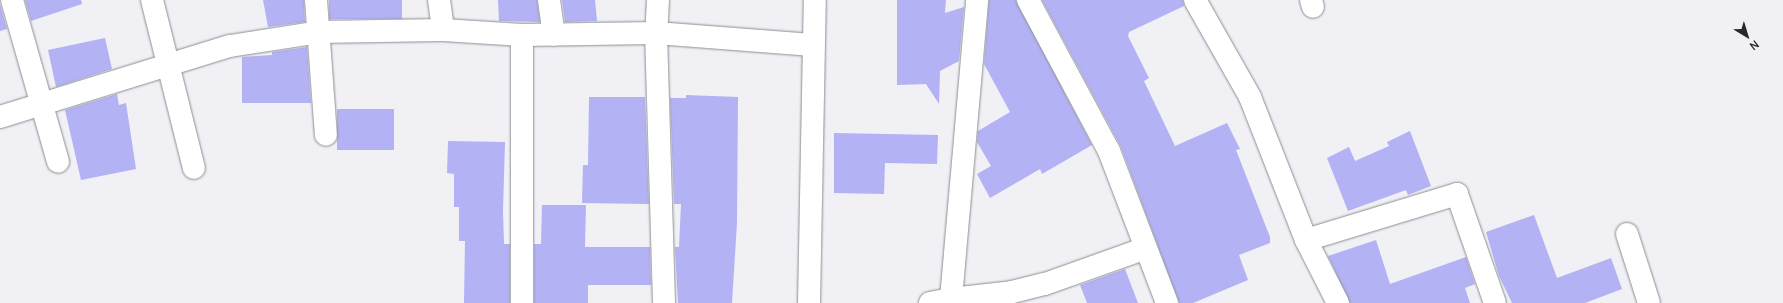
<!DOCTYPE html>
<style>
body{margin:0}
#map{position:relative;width:1783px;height:303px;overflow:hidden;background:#f0f0f5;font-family:Manrope,sans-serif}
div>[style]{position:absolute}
.building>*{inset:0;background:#b2b2f4;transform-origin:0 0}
.roads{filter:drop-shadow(0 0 1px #8c8d92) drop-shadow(0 0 1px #8c8d92)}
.minor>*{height:22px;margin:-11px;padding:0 11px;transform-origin:11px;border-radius:11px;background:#fff}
span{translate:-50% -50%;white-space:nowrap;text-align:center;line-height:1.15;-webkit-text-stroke:4px #f0f0f5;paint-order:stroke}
.north{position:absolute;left:1727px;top:16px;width:40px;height:40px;-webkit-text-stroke:3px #f0f0f5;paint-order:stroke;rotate:142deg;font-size:11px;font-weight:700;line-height:16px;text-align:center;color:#29292b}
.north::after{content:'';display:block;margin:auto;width:14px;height:18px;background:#29292b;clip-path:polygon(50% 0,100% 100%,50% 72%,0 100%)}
</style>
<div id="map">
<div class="building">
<i style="clip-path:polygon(25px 0,81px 0,82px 4px,31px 21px)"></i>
<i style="clip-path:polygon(263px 0,304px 0,305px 22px,268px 27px)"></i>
<i style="left:329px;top:0;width:73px;height:19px"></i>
<i style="clip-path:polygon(498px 0,537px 0,540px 22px,499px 21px)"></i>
<i style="clip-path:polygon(562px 0,595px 0,597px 21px,565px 22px)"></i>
<i style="clip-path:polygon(897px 0,946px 0,945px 13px,964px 7px,959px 61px,940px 71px,939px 104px,926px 84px,897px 85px)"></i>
<i style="clip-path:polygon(989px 0,1016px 0,1092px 145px,1042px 174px,1040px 169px,990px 198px,977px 174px,991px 166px,977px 142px,978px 131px,1010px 112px,984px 64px)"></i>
<i style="clip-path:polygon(1042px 0,1183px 0,1184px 6px,1129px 32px,1128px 36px,1149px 78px,1144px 81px,1175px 146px,1227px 123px,1240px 149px,1236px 150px,1270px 237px,1270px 243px,1239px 255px,1248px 280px,1193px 303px,1179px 303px,1121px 147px)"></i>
<i style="clip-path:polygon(0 4px,7px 29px,0 31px)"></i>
<i style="clip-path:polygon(105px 38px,112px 69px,56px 87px,48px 50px)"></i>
<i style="clip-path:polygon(307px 47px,311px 103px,242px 103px,242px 57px,272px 55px,272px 52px)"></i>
<i style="clip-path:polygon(117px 94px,119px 105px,126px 103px,136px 169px,81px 180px,65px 110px)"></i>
<i style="clip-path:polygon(686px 95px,738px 97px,737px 223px,732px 303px,678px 303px,675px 247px,679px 247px,681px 204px,674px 204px,670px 98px,686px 98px)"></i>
<i style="clip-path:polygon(589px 97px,645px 97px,649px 204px,582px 203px,583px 165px,588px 165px)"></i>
<i style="left:337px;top:109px;width:57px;height:41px"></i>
<i style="clip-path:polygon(1410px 131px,1431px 186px,1408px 195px,1406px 190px,1348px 211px,1327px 158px,1349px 147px,1355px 161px,1389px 146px,1387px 142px)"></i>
<i style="clip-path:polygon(834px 133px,938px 135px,937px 164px,885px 163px,884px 194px,834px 193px)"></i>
<i style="clip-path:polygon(448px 141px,505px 142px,503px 211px,504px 244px,510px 244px,510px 303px,464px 303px,465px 241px,459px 241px,459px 207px,454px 207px,454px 174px,447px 173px)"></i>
<i style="clip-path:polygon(542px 205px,586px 205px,585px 247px,650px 247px,651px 285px,588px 285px,588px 303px,534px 303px,534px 244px,541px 244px)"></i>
<i style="clip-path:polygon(1534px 215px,1557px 278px,1611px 258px,1622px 289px,1585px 303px,1512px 303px,1499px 276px,1486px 232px)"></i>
<i style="clip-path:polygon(1376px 240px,1390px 284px,1466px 257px,1475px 284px,1465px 288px,1470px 303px,1350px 303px,1328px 256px)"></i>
<i style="clip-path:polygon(1125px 269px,1138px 303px,1087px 303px,1080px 285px)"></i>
</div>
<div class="roads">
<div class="minor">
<i style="left:12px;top:0;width:168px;rotate:74.1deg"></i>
<i style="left:152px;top:0;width:173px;rotate:76deg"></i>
<i style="left:316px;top:0;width:135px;rotate:85.8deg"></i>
<i style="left:439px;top:0;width:30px;rotate:82deg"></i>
<i style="left:549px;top:0;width:35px;rotate:82deg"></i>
<i style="left:658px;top:0;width:33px;rotate:93deg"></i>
<i style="left:656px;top:33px;width:270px;rotate:88.3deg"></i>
<i style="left:1028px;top:0;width:171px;rotate:61.8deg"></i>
<i style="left:1109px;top:151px;width:163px;rotate:69.1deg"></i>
<i style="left:1195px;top:0;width:112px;rotate:60.4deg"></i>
<i style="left:1250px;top:97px;width:154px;rotate:68.6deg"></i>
<i style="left:1306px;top:240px;width:71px;rotate:63.1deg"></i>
<i style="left:1311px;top:0;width:7px;rotate:74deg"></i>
<i style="left:0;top:117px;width:241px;rotate:-17.2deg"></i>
<i style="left:230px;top:46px;width:90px;rotate:-8.9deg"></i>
<i style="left:319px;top:32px;width:124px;rotate:-0.9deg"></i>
<i style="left:443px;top:30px;width:79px;rotate:3.6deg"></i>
<i style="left:522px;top:35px;width:134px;rotate:-0.9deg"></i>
<i style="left:656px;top:33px;width:157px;rotate:4.4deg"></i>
<i style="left:1627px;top:234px;width:72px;rotate:72.3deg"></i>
<i style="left:1306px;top:240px;width:158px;rotate:-16.9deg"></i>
<i style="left:1457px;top:194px;width:115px;rotate:70.8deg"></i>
<i style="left:951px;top:299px;width:61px;rotate:-6.5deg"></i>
<i style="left:1012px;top:292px;width:34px;rotate:-14deg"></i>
<i style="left:1045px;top:284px;width:107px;rotate:-19.6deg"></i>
<i style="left:522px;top:303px;width:268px;rotate:-90deg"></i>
<i style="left:809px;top:303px;width:303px;rotate:-88.9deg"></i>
<i style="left:930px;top:303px;width:21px;rotate:-11deg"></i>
<i style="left:951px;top:299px;width:300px;rotate:-85deg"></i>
</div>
</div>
<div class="north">N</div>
</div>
